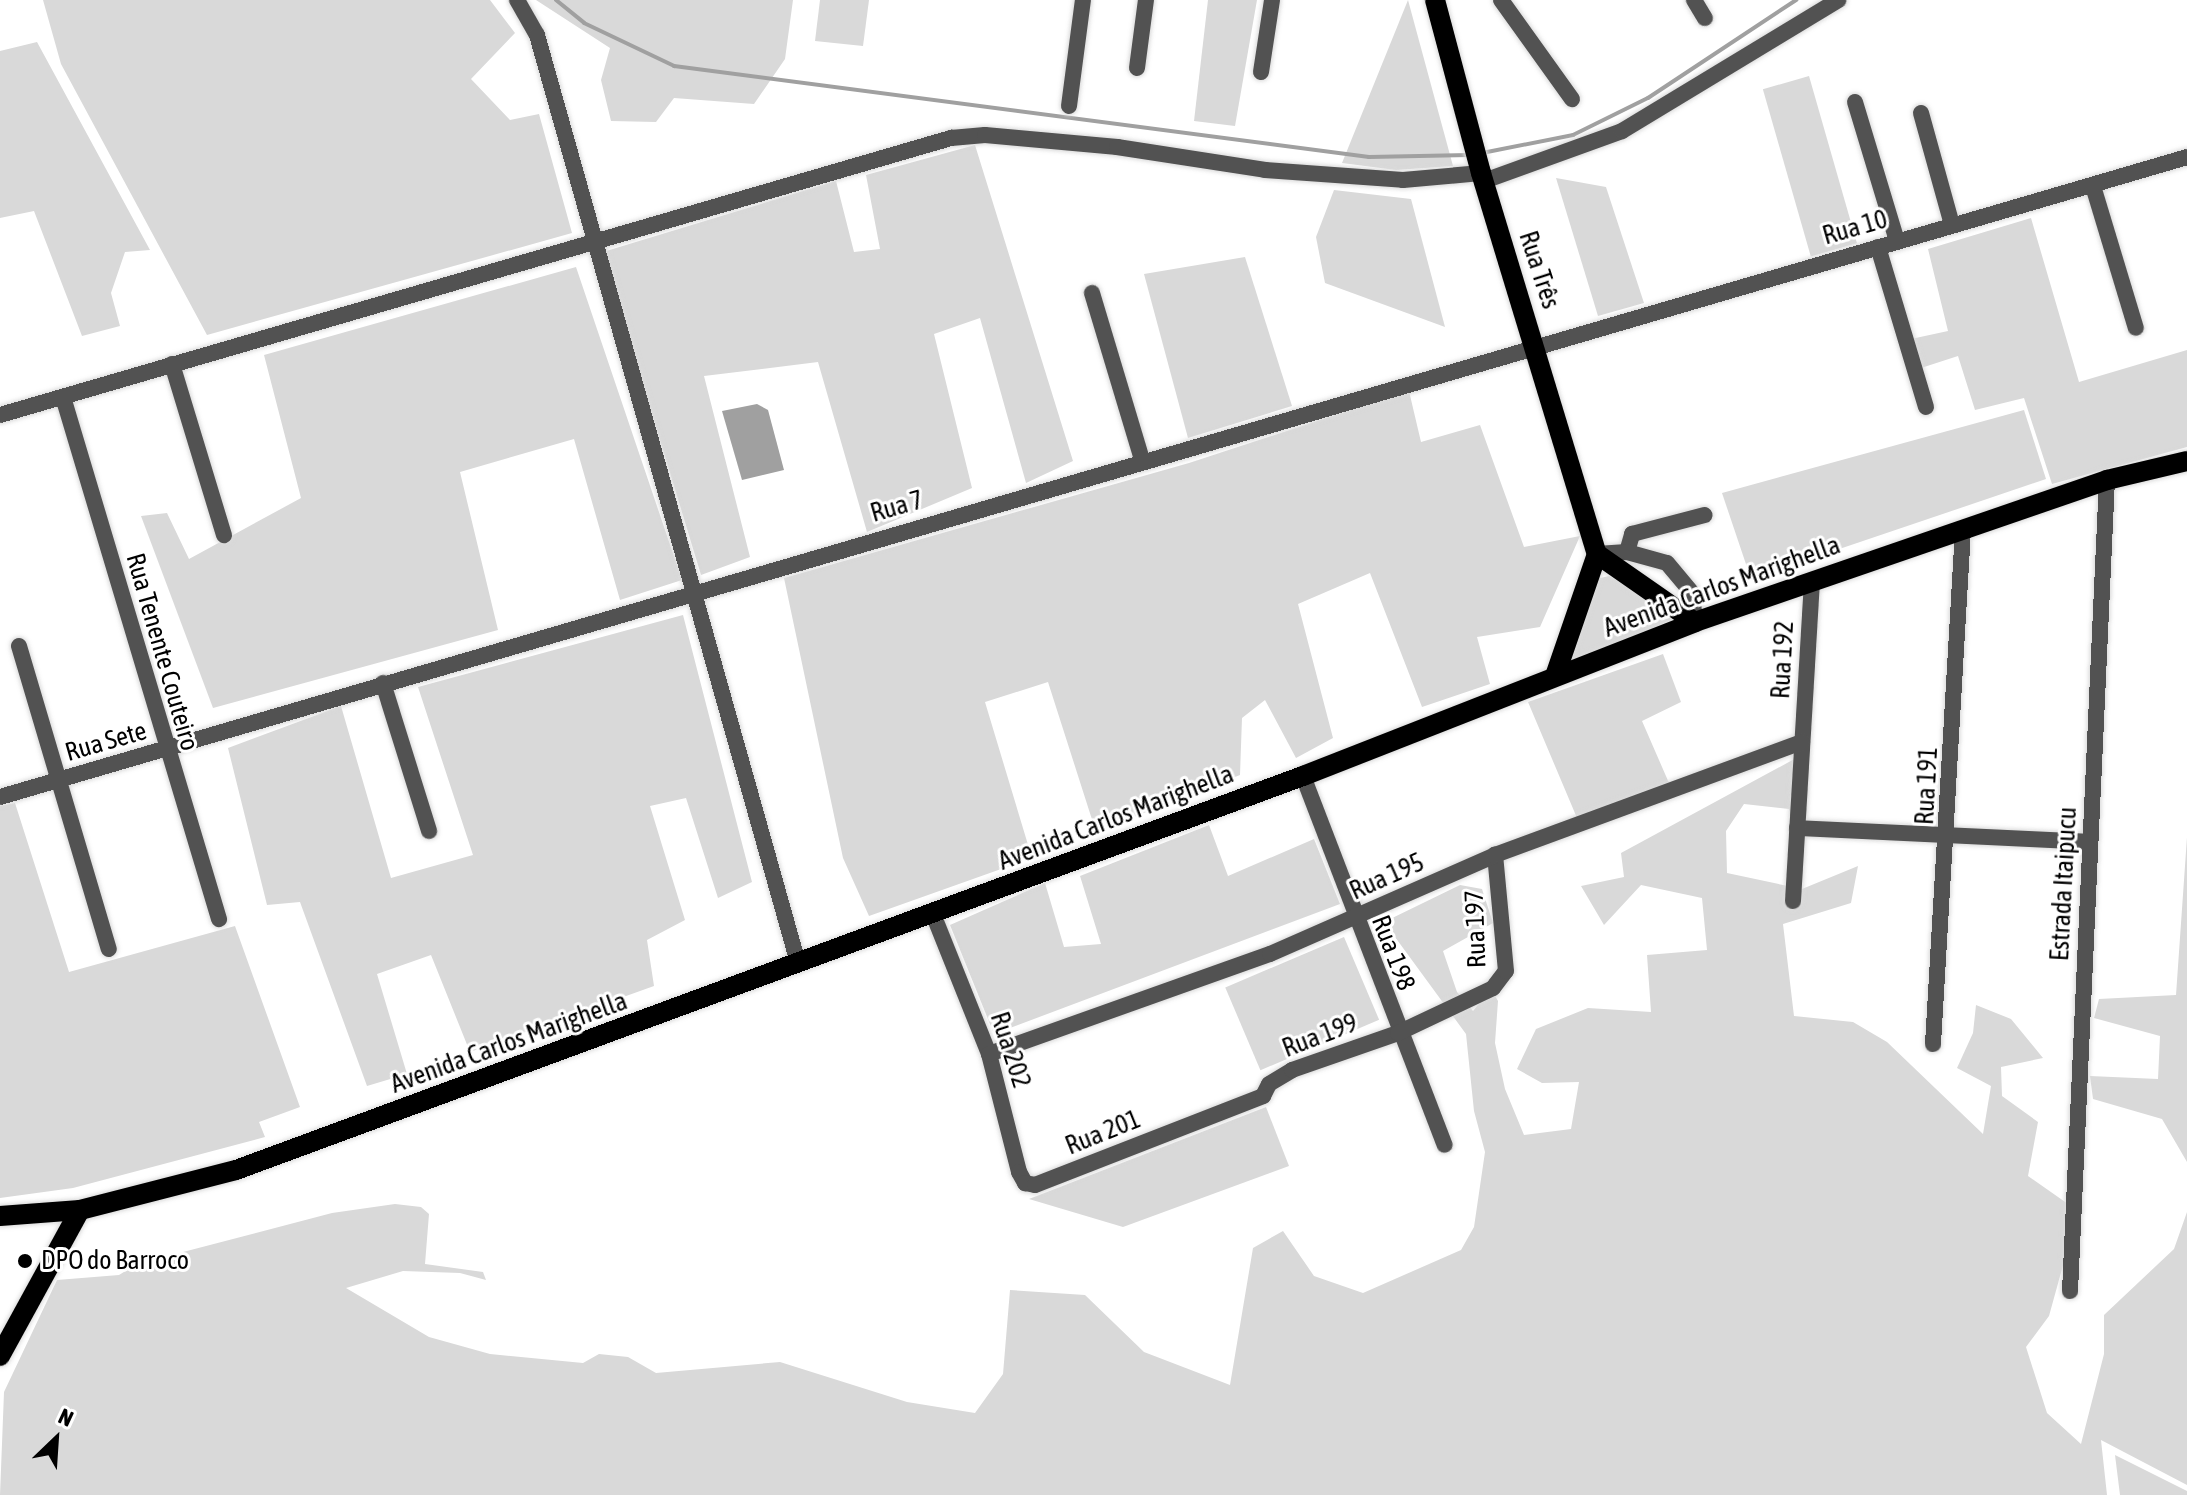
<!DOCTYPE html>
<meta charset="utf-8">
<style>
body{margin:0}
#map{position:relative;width:2187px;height:1495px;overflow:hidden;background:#fff;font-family:"Asap Condensed",sans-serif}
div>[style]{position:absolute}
.green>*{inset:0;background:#d9d9d9;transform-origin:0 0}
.water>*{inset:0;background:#a0a0a0}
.stream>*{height:4px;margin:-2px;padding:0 2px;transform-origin:2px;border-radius:2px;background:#a0a0a0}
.roads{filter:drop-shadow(0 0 2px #dbdbdb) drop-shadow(0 0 2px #dbdbdb)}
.minor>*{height:16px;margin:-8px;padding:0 8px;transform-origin:8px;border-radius:8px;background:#525252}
.major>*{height:20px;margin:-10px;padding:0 10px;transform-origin:10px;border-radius:10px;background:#000}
.dots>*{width:22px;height:22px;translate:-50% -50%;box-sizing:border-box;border:4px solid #fff;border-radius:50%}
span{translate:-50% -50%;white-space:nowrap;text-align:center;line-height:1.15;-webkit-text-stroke:6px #fff;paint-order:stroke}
.street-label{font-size:26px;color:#000}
.poi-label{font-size:26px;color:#000}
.left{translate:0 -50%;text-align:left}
.north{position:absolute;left:16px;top:1399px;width:80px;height:80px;-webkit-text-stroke:6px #fff;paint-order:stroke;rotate:25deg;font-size:22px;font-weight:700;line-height:32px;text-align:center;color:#000}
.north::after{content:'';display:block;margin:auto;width:28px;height:36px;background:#000;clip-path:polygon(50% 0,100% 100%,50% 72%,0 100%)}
</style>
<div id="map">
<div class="green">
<i style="clip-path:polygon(43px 0,490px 0,515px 33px,471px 79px,510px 120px,539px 114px,572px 233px,207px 335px,61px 64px)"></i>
<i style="clip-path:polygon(536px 0,793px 0,785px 59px,754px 104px,674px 98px,656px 122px,611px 121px,601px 80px,610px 48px)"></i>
<i style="clip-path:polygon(820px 0,869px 0,863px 46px,815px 41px)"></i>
<i style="clip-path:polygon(1208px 0,1257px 0,1235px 126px,1194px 121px)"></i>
<i style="clip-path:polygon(1408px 0,1453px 166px,1396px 170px,1342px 163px)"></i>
<i style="clip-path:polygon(37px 42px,150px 250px,125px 252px,111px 293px,120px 326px,82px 336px,34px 211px,0 218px,0 51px)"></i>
<i style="left:1809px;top:76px;width:174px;height:48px;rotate:74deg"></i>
<i style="clip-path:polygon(975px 145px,1073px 461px,1026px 483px,980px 318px,934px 334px,972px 488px,867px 532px,818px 362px,704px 376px,750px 557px,701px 575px,603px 252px,836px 181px,854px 252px,880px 249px,866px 175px)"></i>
<i style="clip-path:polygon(1556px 178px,1606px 187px,1644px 303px,1598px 316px)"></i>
<i style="clip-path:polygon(1334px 190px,1411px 199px,1445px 327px,1325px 283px,1316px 237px)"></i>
<i style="clip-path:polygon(2031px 218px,2079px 382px,2187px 350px,2187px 447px,2052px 484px,2024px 398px,1975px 410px,1958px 356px,1921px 368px,1911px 339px,1948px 331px,1928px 249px)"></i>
<i style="clip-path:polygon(1245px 257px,1292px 406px,1188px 438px,1144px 274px)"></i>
<i style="clip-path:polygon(576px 267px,682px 580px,620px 600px,574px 439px,460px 472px,498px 630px,213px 708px,141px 516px,167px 513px,189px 559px,301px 498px,264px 355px)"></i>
<i style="clip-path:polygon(1409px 391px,1421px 442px,1480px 425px,1524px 547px,1580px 536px,1540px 627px,1477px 637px,1490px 684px,1422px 707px,1370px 573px,1298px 604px,1333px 738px,1296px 758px,1265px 700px,1242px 718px,1240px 775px,1096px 832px,1048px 682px,985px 702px,1032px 858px,869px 916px,843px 858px,784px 578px,1189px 463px)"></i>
<i style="clip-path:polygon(2024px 410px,2046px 479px,1751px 579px,1722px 493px)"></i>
<i style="clip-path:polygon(1609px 576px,1666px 606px,1671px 620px,1570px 664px,1567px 657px,1596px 579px)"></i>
<i style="clip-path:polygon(683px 615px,752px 882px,718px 898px,686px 798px,650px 806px,685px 920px,647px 940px,654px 986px,470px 1052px,431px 955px,377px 974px,407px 1074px,367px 1086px,300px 902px,267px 905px,228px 748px,341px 706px,391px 878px,473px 855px,418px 687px)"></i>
<i style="clip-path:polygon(1663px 654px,1681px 702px,1642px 721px,1669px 783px,1577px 818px,1528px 702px)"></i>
<i style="clip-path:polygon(1800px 756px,1791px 815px,1789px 809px,1744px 804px,1726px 831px,1727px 873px,1802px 889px,1858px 866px,1851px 903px,1783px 924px,1794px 1016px,1853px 1022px,1887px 1042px,1983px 1134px,1991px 1086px,1957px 1068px,1973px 1033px,1976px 1005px,2011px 1019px,2043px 1058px,2001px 1067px,2002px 1096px,2038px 1122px,2028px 1176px,2078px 1211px,2049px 1316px,2026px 1347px,2047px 1413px,2081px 1444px,2104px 1354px,2104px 1315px,2174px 1249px,2187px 1212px,2187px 1485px,2101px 1440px,2107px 1495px,0 1495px,4px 1392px,57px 1280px,119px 1275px,137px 1264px,332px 1213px,395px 1204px,421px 1207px,429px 1214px,425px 1264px,483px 1272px,486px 1280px,460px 1273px,403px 1271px,346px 1288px,429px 1337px,490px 1354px,583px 1363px,599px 1354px,628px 1357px,656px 1373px,780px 1362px,907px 1402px,975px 1413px,1003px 1374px,1010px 1290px,1085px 1295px,1144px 1352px,1230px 1385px,1253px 1248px,1283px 1231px,1314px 1276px,1363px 1293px,1461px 1250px,1474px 1227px,1485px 1152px,1474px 1111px,1466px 1034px,1384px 922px,1460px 885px,1482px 889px,1493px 923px,1443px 951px,1457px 992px,1473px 1011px,1491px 989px,1498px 1001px,1495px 1043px,1505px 1089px,1524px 1135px,1571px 1129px,1579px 1082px,1542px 1083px,1517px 1069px,1536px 1029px,1588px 1008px,1651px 1012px,1647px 955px,1707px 950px,1702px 898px,1641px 885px,1604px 925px,1581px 886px,1624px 877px,1621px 853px)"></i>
<i style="clip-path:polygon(15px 803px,69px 972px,235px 926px,300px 1107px,259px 1122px,265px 1137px,73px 1188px,0 1198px,0 806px)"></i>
<i style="clip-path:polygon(1209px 825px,1228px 876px,1314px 839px,1340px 904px,994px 1034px,950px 925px,1045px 883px,1064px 947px,1101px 944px,1080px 876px)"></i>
<i style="clip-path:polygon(2187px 837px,2187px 1162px,2162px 1119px,2093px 1099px,2090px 1076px,2158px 1079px,2160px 1036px,2094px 1018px,2099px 999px,2176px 995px)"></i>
<i style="left:1344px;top:937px;width:90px;height:129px;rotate:67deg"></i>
<i style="clip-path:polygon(1266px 1107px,1289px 1166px,1123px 1227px,1029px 1199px)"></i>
<i style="clip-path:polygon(2115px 1455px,2187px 1491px,2187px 1495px,2120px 1495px)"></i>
</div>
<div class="water">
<i style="clip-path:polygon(757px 404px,768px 410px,784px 470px,742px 480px,722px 411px)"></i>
</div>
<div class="stream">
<i style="left:556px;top:0;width:36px;rotate:39deg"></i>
<i style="left:584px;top:23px;width:100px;rotate:25.5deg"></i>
<i style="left:674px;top:66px;width:701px;rotate:7.46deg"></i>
<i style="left:1369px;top:157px;width:100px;rotate:-1.1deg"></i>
<i style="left:1482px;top:153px;width:93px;rotate:-11.2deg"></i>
<i style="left:1573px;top:135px;width:84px;rotate:-26.3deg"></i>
<i style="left:1648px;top:98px;width:178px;rotate:-33.5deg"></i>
</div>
<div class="roads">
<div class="minor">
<i style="left:517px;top:0;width:40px;rotate:60.3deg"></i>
<i style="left:537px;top:35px;width:964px;rotate:74.29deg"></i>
<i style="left:1501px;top:0;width:122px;rotate:54.4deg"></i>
<i style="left:1694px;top:0;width:21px;rotate:59deg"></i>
<i style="left:1137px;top:68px;width:69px;rotate:-82.5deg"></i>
<i style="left:1261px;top:72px;width:73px;rotate:-81.3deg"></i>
<i style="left:1855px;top:102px;width:145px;rotate:73.2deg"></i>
<i style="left:1069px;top:106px;width:107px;rotate:-82.5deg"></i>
<i style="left:1921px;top:113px;width:116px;rotate:74.5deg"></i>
<i style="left:1484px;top:181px;width:147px;rotate:-19.9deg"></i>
<i style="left:1622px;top:131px;width:253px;rotate:-31.2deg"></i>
<i style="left:2093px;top:186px;width:148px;rotate:73.2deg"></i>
<i style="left:1878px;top:247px;width:167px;rotate:73.3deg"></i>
<i style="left:1092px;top:293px;width:174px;rotate:73.3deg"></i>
<i style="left:172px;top:364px;width:179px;rotate:73.1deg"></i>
<i style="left:63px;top:397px;width:545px;rotate:73.36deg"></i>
<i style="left:0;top:415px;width:991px;rotate:-16.24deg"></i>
<i style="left:951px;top:138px;width:34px;rotate:-5deg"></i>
<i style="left:985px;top:135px;width:133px;rotate:5.2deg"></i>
<i style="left:1117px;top:147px;width:150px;rotate:8.8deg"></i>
<i style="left:1265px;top:170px;width:138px;rotate:4.1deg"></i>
<i style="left:1403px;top:180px;width:78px;rotate:-5.1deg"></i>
<i style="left:1627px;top:552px;width:19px;rotate:-74deg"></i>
<i style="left:1632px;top:534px;width:75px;rotate:-14.6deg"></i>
<i style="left:1597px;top:554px;width:30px;rotate:-4deg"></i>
<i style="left:1627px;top:552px;width:41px;rotate:15.4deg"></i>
<i style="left:1667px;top:563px;width:39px;rotate:50deg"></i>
<i style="left:1692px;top:593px;width:29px;rotate:84deg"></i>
<i style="left:19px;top:646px;width:316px;rotate:73.5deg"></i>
<i style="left:383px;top:683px;width:155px;rotate:72.7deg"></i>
<i style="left:1303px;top:776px;width:395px;rotate:69deg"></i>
<i style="left:0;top:797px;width:2279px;rotate:-16.31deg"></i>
<i style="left:1797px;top:828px;width:293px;rotate:2.7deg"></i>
<i style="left:1793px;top:901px;width:321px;rotate:-86.6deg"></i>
<i style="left:933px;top:914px;width:151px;rotate:68.2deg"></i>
<i style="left:989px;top:1054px;width:122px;rotate:75.7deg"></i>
<i style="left:1019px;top:1172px;width:13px;rotate:61deg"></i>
<i style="left:1025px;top:1183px;width:10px;rotate:11deg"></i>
<i style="left:1035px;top:1185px;width:245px;rotate:-21.3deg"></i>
<i style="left:1263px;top:1096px;width:13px;rotate:-63deg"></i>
<i style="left:1269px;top:1084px;width:27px;rotate:-31deg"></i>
<i style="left:1292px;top:1070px;width:112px;rotate:-19.2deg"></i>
<i style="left:1398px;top:1033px;width:105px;rotate:-25.3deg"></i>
<i style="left:1493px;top:988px;width:21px;rotate:-53deg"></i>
<i style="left:1506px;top:971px;width:117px;rotate:-95.4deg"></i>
<i style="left:1933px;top:1044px;width:515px;rotate:-86.66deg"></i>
<i style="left:989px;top:1054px;width:298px;rotate:-19.6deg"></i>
<i style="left:1270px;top:954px;width:246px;rotate:-23.7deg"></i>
<i style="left:1495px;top:855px;width:327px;rotate:-20.2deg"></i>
<i style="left:2070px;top:1291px;width:812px;rotate:-87.39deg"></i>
</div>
<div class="major">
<i style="left:1435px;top:0;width:179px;rotate:75.1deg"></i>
<i style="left:1481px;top:173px;width:398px;rotate:73.1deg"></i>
<i style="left:1597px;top:554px;width:119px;rotate:34.8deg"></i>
<i style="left:1555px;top:676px;width:129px;rotate:-71deg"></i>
<i style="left:0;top:1216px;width:80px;rotate:-4.3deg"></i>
<i style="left:80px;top:1210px;width:161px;rotate:-14.4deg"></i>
<i style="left:236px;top:1170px;width:1137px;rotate:-20.27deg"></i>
<i style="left:1303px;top:776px;width:421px;rotate:-21.4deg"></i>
<i style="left:1695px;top:622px;width:436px;rotate:-19deg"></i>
<i style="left:2107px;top:480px;width:82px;rotate:-13.4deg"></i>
<i style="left:0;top:1356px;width:166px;rotate:-61.3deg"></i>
</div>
</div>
<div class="dots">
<i style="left:25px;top:1261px;background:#000"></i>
</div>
<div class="street-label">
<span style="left:1855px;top:228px;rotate:-16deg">Rua 10</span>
<span style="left:1539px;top:270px;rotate:72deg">Rua Três</span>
<span style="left:897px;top:507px;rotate:-16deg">Rua 7</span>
<span style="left:1722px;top:587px;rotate:-20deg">Avenida Carlos Marighella</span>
<span style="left:162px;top:652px;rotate:74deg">Rua Tenente Couteiro</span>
<span style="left:1783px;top:660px;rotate:-87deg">Rua 192</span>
<span style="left:106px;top:742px;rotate:-16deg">Rua Sete</span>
<span style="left:1927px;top:786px;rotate:-87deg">Rua 191</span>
<span style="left:1116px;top:818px;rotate:-21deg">Avenida Carlos Marighella</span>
<span style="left:1387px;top:877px;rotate:-24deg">Rua 195</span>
<span style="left:2064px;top:884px;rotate:-87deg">Estrada Itaipucu</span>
<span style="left:1476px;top:929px;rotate:-92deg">Rua 197</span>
<span style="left:1393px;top:953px;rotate:69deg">Rua 198</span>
<span style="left:1320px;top:1036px;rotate:-21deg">Rua 199</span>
<span style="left:509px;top:1043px;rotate:-20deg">Avenida Carlos Marighella</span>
<span style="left:1010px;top:1050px;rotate:72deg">Rua 202</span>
<span style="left:1103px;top:1133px;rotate:-22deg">Rua 201</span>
</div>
<div class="poi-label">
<span class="left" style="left:41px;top:1261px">DPO do Barroco</span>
</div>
<div class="north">N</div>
</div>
